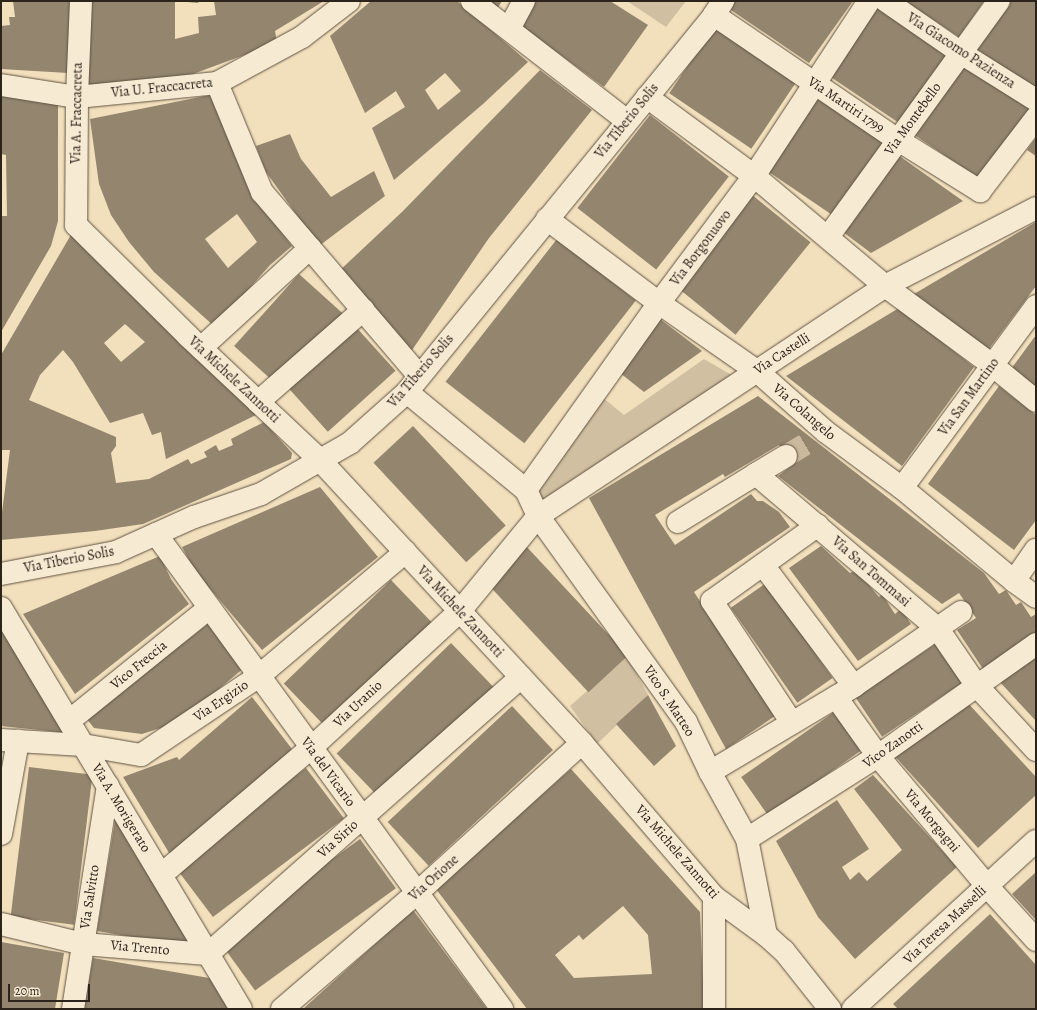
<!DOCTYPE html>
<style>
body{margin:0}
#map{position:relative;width:1037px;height:1010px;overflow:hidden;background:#f2dfbc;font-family:Alegreya,serif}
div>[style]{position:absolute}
.green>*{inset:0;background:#d0bfa0}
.building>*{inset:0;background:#93856e;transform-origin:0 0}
.minor-tunnel>*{height:22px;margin-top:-11px;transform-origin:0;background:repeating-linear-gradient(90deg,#cab99c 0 22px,transparent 0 33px)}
.roads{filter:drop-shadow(0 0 1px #5e5242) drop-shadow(0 0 1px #5e5242)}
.minor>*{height:22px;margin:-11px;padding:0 11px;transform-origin:11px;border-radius:11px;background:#f7ead3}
span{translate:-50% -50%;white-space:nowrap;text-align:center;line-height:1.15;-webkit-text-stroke:3px #f7ead3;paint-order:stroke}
.street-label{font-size:14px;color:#2c231a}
.frame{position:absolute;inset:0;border:2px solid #2c231a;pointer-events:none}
.scale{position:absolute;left:8px;top:984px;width:82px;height:18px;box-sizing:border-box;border:2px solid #2c231a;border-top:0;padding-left:5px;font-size:12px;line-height:14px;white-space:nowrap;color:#2c231a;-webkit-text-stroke:3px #f7ead3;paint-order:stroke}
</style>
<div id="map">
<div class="green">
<i style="clip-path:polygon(627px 1px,686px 1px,666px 27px)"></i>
<i style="clip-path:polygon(704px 359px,735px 377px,539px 509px,526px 490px,597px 393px,624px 415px)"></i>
<i style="clip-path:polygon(627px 656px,648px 695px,597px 744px,570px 706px)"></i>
</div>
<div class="building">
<i style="clip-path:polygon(13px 1px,72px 1px,68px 73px,1px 69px,1px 26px,10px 25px,9px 17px,15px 17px)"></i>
<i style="clip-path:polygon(89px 1px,175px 1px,175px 39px,199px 33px,198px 17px,216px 15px,214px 1px,324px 1px,275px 31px,277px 43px,182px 78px,87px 88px)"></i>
<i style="clip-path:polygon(176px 1px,199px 1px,198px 3px)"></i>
<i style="clip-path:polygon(evenodd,371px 1px,457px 1px,528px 62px,483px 104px,394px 180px,372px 128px,405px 107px,396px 91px,365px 113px,330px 36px,371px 1px,445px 73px,461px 91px,438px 110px,425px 90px,445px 73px)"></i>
<i style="clip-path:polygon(487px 1px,502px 1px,497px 9px)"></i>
<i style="clip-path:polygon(533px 1px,610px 1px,648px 25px,604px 87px,520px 25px)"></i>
<i style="clip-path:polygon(733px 1px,853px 1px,809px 63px,728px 8px)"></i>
<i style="clip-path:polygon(905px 1px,984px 1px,959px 37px)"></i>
<i style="clip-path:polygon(1008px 1px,1036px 1px,1036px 89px,975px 48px)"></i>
<i style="left:876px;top:5px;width:86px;height:85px;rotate:34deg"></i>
<i style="left:714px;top:27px;width:99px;height:80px;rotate:34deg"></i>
<i style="left:963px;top:64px;width:81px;height:86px;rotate:34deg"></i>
<i style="clip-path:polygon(540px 70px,592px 110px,489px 238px,410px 353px,337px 273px,403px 211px)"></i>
<i style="clip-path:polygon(evenodd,220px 93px,255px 198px,292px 246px,270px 265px,215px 327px,154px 272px,129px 242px,111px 215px,99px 184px,90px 119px,220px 93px,237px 214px,257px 242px,228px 268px,205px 239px,237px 214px)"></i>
<i style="left:814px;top:94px;width:85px;height:90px;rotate:34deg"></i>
<i style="clip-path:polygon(1px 96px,58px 102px,58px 221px,51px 246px,1px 332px,1px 216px,7px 216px,6px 155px,1px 154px)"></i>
<i style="left:650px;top:115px;width:100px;height:118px;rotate:38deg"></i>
<i style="clip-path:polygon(290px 134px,301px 159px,331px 197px,374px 171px,385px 196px,319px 246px,266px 172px,256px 146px)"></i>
<i style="clip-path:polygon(1036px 138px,1036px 156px,1027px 150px)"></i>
<i style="clip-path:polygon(898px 155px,963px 201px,871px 253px,843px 232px)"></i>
<i style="left:746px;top:190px;width:83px;height:119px;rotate:39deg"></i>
<i style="clip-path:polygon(1036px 222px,1036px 286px,988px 350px,914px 294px)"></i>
<i style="clip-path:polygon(evenodd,72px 233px,258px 414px,166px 459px,161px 432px,152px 435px,143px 413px,110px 423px,73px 362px,63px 350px,40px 375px,29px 400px,116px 437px,116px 446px,111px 453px,116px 483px,149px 479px,188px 459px,191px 464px,207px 457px,204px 452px,216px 445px,219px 451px,233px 445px,231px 439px,264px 422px,292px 453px,291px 459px,143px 524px,95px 531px,1px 540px,1px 520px,10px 450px,1px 450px,1px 355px,72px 233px,125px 324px,145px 342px,121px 362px,104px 343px,125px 324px)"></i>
<i style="left:557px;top:239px;width:100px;height:181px;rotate:38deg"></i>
<i style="left:299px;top:274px;width:62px;height:97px;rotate:42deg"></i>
<i style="clip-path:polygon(899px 308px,974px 367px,902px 466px,786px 376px)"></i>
<i style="clip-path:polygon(656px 316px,702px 351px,644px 392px,615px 369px)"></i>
<i style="left:356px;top:327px;width:59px;height:91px;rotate:48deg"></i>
<i style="clip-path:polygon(1036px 335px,1036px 388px,1011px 369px)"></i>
<i style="clip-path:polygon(999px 386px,1036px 415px,1036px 520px,1014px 550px,928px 484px)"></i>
<i style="clip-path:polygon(758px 396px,984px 573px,999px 594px,1006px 590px,1016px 605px,1021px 602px,1031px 617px,1036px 614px,1036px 634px,983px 669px,957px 630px,976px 618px,959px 593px,942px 604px,778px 476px,793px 465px,779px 445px,725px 477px,723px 474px,655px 515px,675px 545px,751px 494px,757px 501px,763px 501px,779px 512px,790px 527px,694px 592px,775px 716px,726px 749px,589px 498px)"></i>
<i style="left:413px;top:426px;width:136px;height:54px;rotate:47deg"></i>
<i style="clip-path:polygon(320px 487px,378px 557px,262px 650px,195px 571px,182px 547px)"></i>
<i style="left:525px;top:545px;width:151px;height:54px;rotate:47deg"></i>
<i style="clip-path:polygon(821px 546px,850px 573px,856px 570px,879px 597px,882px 594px,895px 614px,901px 609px,911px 624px,858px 661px,789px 568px)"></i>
<i style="clip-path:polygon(160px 556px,171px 579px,189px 604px,75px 694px,23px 614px)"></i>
<i style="left:391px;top:580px;width:61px;height:149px;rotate:46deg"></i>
<i style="left:766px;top:583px;width:116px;height:43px;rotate:55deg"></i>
<i style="clip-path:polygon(1px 624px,68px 733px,1px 726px)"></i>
<i style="clip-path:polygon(208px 624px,245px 667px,196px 708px,170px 725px,142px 734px,94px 728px,86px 718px)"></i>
<i style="left:451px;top:643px;width:64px;height:159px;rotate:46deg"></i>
<i style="left:937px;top:643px;width:47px;height:98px;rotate:56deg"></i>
<i style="clip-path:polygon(1036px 654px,1036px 721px,998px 680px)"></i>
<i style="clip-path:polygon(648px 695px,676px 746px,654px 766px,616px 724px)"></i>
<i style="clip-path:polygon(252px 697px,292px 749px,171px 856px,123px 777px,177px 757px,179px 760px)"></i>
<i style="clip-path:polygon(966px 701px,1036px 777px,1036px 795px,978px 848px,891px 752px)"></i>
<i style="left:512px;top:706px;width:60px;height:170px;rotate:47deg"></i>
<i style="left:837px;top:710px;width:47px;height:117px;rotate:55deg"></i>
<i style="left:29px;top:767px;width:64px;height:151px;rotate:7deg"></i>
<i style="left:306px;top:768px;width:63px;height:164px;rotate:53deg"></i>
<i style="clip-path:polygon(evenodd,571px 769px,700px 912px,704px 1009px,527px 1009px,436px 889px,571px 769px,623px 906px,648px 935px,652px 974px,574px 978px,555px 955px,579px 935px,583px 940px,623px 906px)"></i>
<i style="clip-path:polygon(873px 775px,957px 867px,855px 959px,818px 917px,776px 841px,837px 800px,869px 849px,842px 867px,850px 880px,859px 872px,867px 881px,902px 850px,854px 789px)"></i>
<i style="clip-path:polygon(116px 815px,196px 948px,97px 931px)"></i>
<i style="left:360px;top:839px;width:61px;height:174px;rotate:54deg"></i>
<i style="clip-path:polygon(1036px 872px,1036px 920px,1012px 894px)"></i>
<i style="clip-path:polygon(413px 910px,487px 1009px,303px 1009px)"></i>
<i style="clip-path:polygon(990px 914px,1036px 965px,1036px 1009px,898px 1009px,893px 1004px)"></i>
<i style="clip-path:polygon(1px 942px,64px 953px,55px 1009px,1px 1009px)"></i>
<i style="clip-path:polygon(93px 958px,215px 979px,233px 1009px,84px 1009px)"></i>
</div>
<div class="minor-tunnel">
<i style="left:786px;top:456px;width:31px;rotate:-31deg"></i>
</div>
<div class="roads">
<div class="minor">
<i style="left:81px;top:1px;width:96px;rotate:92.4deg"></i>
<i style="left:77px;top:97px;width:128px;rotate:90.4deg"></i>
<i style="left:76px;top:225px;width:158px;rotate:44.7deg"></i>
<i style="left:188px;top:336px;width:181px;rotate:43.2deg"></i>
<i style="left:320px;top:460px;width:386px;rotate:47.2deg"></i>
<i style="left:582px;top:743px;width:203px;rotate:49.4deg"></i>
<i style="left:714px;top:897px;width:64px;rotate:36.2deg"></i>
<i style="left:766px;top:935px;width:24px;rotate:42deg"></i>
<i style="left:784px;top:951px;width:74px;rotate:51.6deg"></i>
<i style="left:472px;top:1px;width:196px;rotate:37.7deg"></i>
<i style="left:886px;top:1px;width:91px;rotate:34.7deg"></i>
<i style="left:961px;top:53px;width:89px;rotate:32.1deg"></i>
<i style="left:714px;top:15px;width:222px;rotate:34.2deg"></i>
<i style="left:898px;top:140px;width:97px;rotate:31.9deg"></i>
<i style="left:980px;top:191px;width:92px;rotate:-52.5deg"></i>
<i style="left:509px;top:29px;width:32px;rotate:-62deg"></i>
<i style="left:217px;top:83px;width:118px;rotate:67.6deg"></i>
<i style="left:262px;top:192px;width:242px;rotate:49.5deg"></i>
<i style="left:1px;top:85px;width:77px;rotate:9deg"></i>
<i style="left:77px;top:97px;width:141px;rotate:-5.7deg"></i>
<i style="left:217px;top:83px;width:97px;rotate:-28.4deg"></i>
<i style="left:302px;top:37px;width:59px;rotate:-37.5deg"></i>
<i style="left:647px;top:97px;width:133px;rotate:36.4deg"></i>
<i style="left:754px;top:176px;width:171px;rotate:40deg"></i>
<i style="left:885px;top:286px;width:133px;rotate:36.4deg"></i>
<i style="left:992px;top:365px;width:57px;rotate:39.3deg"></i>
<i style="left:547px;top:219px;width:140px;rotate:36.9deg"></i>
<i style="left:659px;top:303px;width:119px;rotate:34.8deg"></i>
<i style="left:757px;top:371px;width:92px;rotate:41.5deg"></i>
<i style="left:826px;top:432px;width:94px;rotate:36.4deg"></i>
<i style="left:902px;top:488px;width:146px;rotate:39.7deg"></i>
<i style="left:1014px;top:581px;width:27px;rotate:36deg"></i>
<i style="left:828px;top:237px;width:291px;rotate:-54.1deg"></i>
<i style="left:201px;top:348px;width:148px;rotate:-42.5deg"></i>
<i style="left:407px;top:392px;width:154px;rotate:39.5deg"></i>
<i style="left:526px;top:490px;width:29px;rotate:65deg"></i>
<i style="left:538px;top:516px;width:254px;rotate:54.3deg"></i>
<i style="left:686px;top:722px;width:55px;rotate:64.4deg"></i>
<i style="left:710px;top:772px;width:77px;rotate:61.1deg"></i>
<i style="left:747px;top:839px;width:98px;rotate:78.8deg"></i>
<i style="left:258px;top:402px;width:140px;rotate:-41.2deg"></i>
<i style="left:756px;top:474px;width:35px;rotate:-31deg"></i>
<i style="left:902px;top:488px;width:226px;rotate:-53.6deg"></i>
<i style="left:526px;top:490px;width:229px;rotate:-54.6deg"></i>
<i style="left:659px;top:303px;width:159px;rotate:-53.2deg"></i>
<i style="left:754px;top:176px;width:209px;rotate:-56.7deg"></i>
<i style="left:678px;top:522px;width:92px;rotate:-31.6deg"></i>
<i style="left:756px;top:474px;width:239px;rotate:40.4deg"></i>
<i style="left:938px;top:629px;width:69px;rotate:55.6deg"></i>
<i style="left:977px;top:686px;width:87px;rotate:47.3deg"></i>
<i style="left:156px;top:534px;width:588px;rotate:53.93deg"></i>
<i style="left:763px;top:565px;width:151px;rotate:53.1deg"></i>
<i style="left:1px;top:574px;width:117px;rotate:-10.8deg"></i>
<i style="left:116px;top:552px;width:85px;rotate:-24.2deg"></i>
<i style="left:194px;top:517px;width:71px;rotate:-18.9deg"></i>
<i style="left:261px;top:494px;width:103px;rotate:-29.8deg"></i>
<i style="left:350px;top:443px;width:76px;rotate:-41.8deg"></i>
<i style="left:407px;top:392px;width:486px;rotate:-50.8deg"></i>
<i style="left:714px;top:15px;width:17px;rotate:-57deg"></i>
<i style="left:1014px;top:581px;width:38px;rotate:-55deg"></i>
<i style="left:1px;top:608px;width:467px;rotate:59.1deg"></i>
<i style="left:836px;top:697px;width:72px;rotate:54.6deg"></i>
<i style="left:878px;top:756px;width:170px;rotate:50deg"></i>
<i style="left:987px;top:886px;width:73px;rotate:47.8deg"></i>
<i style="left:69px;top:721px;width:180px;rotate:-38.9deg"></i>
<i style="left:792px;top:723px;width:146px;rotate:-123.3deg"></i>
<i style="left:712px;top:601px;width:130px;rotate:-35.6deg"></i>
<i style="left:1px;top:740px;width:82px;rotate:3.5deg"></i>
<i style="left:83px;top:745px;width:59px;rotate:9.8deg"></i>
<i style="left:141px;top:755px;width:142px;rotate:-33.8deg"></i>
<i style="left:259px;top:676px;width:192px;rotate:-40.3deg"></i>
<i style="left:710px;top:772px;width:168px;rotate:-30.8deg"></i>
<i style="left:854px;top:686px;width:130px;rotate:-34.7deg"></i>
<i style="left:1px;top:834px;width:95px;rotate:-79.6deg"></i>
<i style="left:747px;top:839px;width:155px;rotate:-32.4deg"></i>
<i style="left:878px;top:756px;width:194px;rotate:-35.3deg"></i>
<i style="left:161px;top:875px;width:197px;rotate:-40.3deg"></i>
<i style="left:311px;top:748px;width:202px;rotate:-42.6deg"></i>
<i style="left:460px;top:611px;width:123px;rotate:-50.6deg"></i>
<i style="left:538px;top:516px;width:416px;rotate:-33.5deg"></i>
<i style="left:885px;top:286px;width:170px;rotate:-27.3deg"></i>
<i style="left:1px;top:924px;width:84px;rotate:13.7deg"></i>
<i style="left:83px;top:944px;width:125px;rotate:4.6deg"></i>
<i style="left:208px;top:954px;width:418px;rotate:-41.5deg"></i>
<i style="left:73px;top:1009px;width:226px;rotate:-81.1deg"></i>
<i style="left:282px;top:1009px;width:178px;rotate:-40.7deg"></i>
<i style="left:417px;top:893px;width:223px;rotate:-42.3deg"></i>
<i style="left:714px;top:1009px;width:112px;rotate:-90deg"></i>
<i style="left:853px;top:1009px;width:248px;rotate:-42.6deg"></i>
</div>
</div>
<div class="street-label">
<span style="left:961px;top:51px;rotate:33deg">Via Giacomo Pazienza</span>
<span style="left:162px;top:88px;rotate:-6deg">Via U. Fraccacreta</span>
<span style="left:846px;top:105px;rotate:34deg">Via Martiri 1799</span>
<span style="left:77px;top:113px;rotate:-89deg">Via A. Fraccacreta</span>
<span style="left:913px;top:119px;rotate:-54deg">Via Montebello</span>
<span style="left:627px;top:121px;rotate:-51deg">Via Tiberio Solis</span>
<span style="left:701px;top:248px;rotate:-53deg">Via Borgonuovo</span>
<span style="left:782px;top:354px;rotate:-33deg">Via Castelli</span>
<span style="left:421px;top:371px;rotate:-49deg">Via Tiberio Solis</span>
<span style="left:234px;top:380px;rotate:43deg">Via Michele Zannotti</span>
<span style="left:969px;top:397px;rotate:-54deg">Via San Martino</span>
<span style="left:804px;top:412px;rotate:41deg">Via Colangelo</span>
<span style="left:69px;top:560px;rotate:-11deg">Via Tiberio Solis</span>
<span style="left:871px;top:572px;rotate:41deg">Via San Tommasi</span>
<span style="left:460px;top:612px;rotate:47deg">Via Michele Zannotti</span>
<span style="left:139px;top:665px;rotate:-39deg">Vico Freccia</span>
<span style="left:221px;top:701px;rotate:-34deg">Via Ergizio</span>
<span style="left:669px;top:701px;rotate:57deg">Vico S. Matteo</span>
<span style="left:358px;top:704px;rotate:-43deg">Via Uranio</span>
<span style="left:893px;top:745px;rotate:-35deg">Vico Zanotti</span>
<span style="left:328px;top:772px;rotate:54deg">Via del Vicario</span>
<span style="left:121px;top:808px;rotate:59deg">Via A. Morigerato</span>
<span style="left:932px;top:821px;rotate:50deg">Via Morgagni</span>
<span style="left:338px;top:839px;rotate:-42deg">Via Sirio</span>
<span style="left:677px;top:852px;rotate:49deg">Via Michele Zannotti</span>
<span style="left:434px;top:878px;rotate:-42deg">Via Orione</span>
<span style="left:90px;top:897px;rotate:-81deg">Via Salvitto</span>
<span style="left:945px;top:925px;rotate:-43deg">Via Teresa Masselli</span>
<span style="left:140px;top:948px;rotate:5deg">Via Trento</span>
</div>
<div class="frame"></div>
<div class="scale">20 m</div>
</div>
